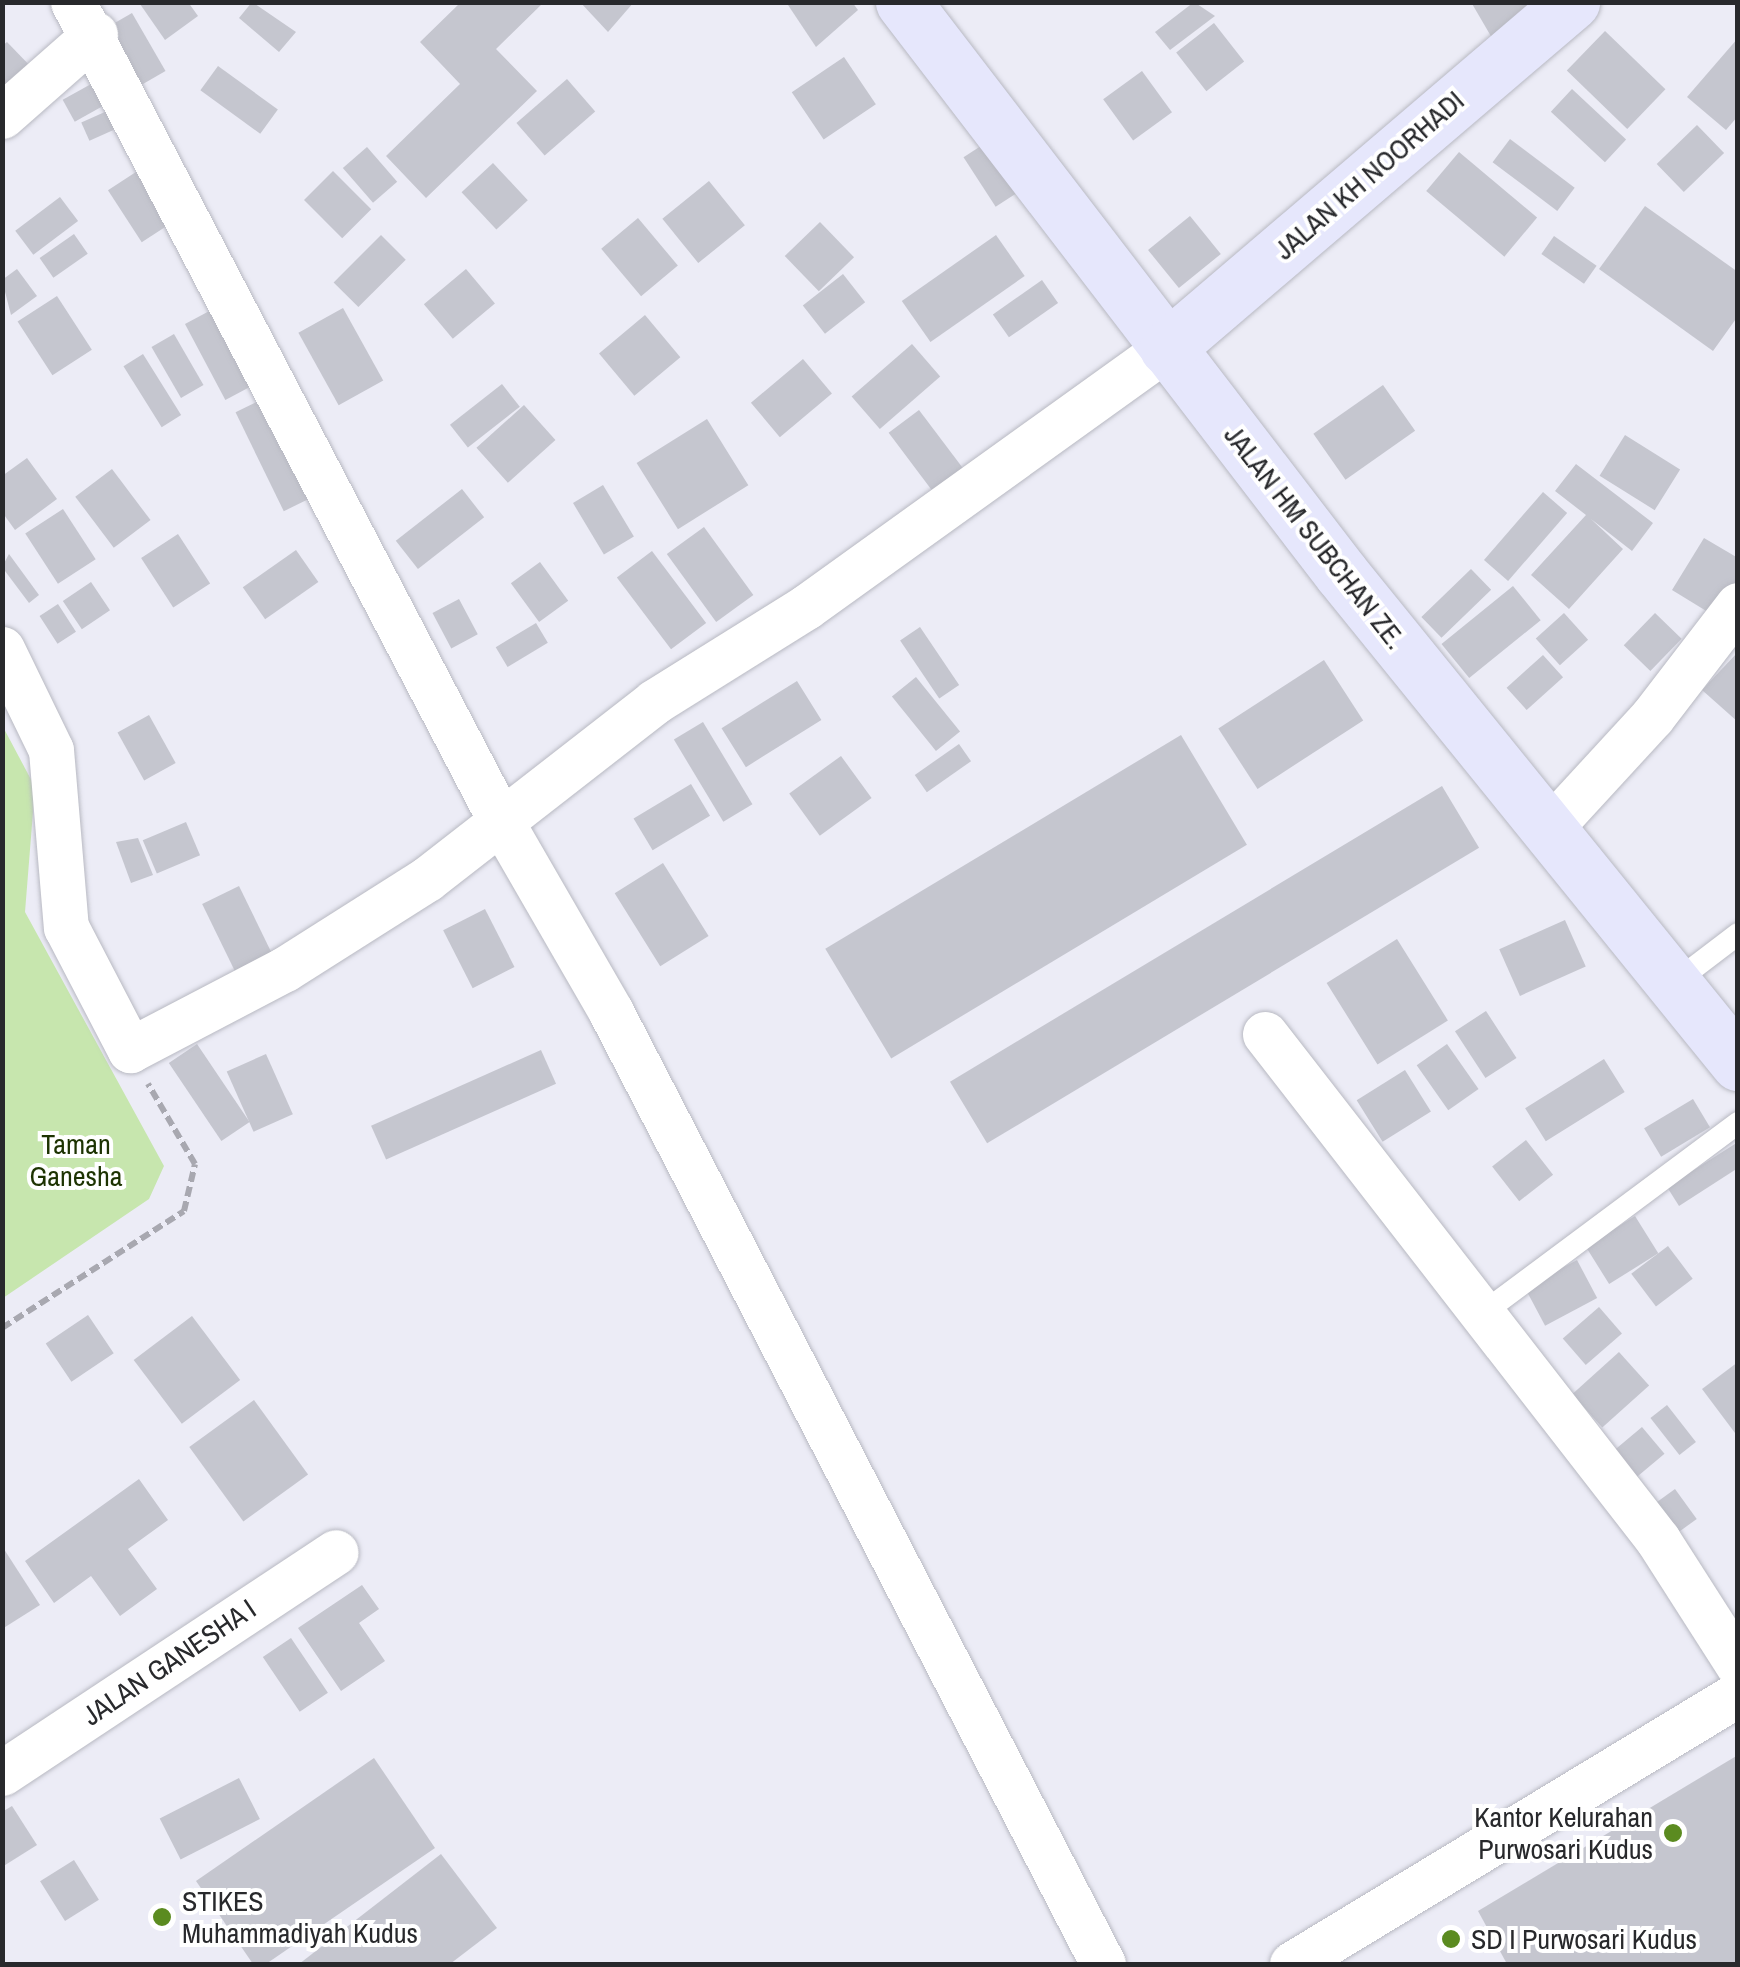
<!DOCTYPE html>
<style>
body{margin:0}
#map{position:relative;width:1740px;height:1967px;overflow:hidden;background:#ececf6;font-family:"Archivo Narrow",sans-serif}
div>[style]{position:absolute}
.green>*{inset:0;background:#c7e6ae}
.building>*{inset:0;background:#c5c6cf;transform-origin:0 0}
.path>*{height:6px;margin-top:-3px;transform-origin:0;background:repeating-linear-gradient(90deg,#a8a8b0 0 10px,transparent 0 15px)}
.roads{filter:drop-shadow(0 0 2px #b8b9c2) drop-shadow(0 0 2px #b8b9c2)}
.lane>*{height:22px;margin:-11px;padding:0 11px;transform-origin:11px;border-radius:11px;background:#fff}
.street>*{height:45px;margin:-22.5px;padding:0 22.5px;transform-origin:22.5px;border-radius:22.5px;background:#fff}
.secondary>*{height:55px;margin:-27.5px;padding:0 27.5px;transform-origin:27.5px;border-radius:27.5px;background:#e6e7fc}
.dots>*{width:28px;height:28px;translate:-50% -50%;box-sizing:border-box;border:5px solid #fff;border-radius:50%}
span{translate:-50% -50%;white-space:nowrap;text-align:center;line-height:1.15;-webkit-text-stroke:8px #fff;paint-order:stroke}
.street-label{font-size:28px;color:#28292c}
.park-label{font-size:28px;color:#1d3302}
.poi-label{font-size:28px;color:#28292c}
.right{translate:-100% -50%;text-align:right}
.left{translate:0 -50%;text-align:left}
.frame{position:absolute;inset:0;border:5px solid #28292c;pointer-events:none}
</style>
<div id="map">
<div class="green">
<i style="clip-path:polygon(2px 725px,35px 787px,25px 912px,164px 1166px,149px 1199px,3px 1298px)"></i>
</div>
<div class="building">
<i style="clip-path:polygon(188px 2px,198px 16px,165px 40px,140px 4px)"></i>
<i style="clip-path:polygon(252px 2px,296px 32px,279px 52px,239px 18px)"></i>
<i style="clip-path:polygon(461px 2px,544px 2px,496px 49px,537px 91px,426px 198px,386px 156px,460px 84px,420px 42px)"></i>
<i style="clip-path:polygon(580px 2px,634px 2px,608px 32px)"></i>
<i style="clip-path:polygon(786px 2px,852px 2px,858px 10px,816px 47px)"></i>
<i style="clip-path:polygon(1194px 2px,1215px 16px,1170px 50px,1155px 32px)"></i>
<i style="clip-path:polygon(1471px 2px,1534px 2px,1492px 38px)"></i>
<i style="left:132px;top:13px;width:67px;height:32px;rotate:60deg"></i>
<i style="left:1214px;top:23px;width:49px;height:48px;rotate:52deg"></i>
<i style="left:1605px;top:31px;width:84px;height:55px;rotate:44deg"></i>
<i style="clip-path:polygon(1738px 38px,1738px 116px,1726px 130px,1687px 97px)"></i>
<i style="clip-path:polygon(7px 42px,35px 71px,2px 103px,2px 46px)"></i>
<i style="left:844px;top:57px;width:57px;height:63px;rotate:56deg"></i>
<i style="left:218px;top:66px;width:74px;height:30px;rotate:36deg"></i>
<i style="left:1142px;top:71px;width:51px;height:48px;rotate:54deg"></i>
<i style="left:102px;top:78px;width:25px;height:45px;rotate:61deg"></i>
<i style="left:567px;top:79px;width:43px;height:67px;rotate:49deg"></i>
<i style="left:1572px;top:89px;width:74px;height:31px;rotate:43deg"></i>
<i style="left:116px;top:107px;width:20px;height:38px;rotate:66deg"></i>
<i style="left:1697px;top:125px;width:39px;height:56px;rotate:46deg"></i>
<i style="left:1510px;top:139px;width:81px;height:29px;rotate:37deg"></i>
<i style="left:987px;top:142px;width:59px;height:28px;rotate:57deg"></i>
<i style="left:367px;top:147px;width:46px;height:32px;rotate:49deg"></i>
<i style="left:1459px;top:152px;width:102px;height:51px;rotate:40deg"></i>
<i style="left:493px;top:163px;width:51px;height:43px;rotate:47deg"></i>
<i style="left:139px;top:170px;width:62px;height:37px;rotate:57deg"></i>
<i style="left:333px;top:171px;width:54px;height:41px;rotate:45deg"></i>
<i style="left:709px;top:181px;width:57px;height:60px;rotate:51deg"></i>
<i style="left:60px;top:197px;width:30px;height:56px;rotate:53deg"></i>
<i style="clip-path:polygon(1645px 206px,1738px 272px,1738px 316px,1713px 351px,1599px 269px)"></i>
<i style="left:1190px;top:216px;width:49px;height:54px;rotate:51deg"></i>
<i style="left:638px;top:218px;width:62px;height:48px;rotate:50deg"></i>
<i style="left:820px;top:222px;width:49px;height:49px;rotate:46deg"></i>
<i style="left:74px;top:234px;width:24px;height:42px;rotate:55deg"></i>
<i style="left:381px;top:235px;width:35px;height:67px;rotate:45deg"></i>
<i style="left:996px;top:235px;width:50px;height:115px;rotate:55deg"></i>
<i style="left:1554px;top:236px;width:52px;height:22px;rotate:35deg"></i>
<i style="clip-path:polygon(17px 269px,37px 296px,11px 315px,2px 280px)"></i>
<i style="left:466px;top:269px;width:45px;height:55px;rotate:50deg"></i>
<i style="left:843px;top:274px;width:36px;height:51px;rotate:52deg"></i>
<i style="left:1042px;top:280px;width:28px;height:60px;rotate:55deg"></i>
<i style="left:57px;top:296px;width:64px;height:47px;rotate:57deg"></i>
<i style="left:215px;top:308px;width:86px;height:34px;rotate:62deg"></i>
<i style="left:343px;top:308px;width:83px;height:51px;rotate:61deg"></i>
<i style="left:645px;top:315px;width:55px;height:60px;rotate:50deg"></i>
<i style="left:174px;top:334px;width:59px;height:26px;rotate:60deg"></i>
<i style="left:912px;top:344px;width:43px;height:80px;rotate:49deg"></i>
<i style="left:143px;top:354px;width:72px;height:23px;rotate:58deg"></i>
<i style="left:803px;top:359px;width:45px;height:68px;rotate:50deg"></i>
<i style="left:502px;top:384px;width:29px;height:66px;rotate:52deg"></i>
<i style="left:1383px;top:385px;width:56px;height:85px;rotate:55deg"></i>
<i style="left:267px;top:397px;width:110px;height:35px;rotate:64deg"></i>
<i style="left:524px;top:405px;width:47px;height:64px;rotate:48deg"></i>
<i style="left:919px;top:410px;width:74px;height:38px;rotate:53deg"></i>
<i style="left:707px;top:419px;width:78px;height:83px;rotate:58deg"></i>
<i style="left:1625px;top:435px;width:65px;height:48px;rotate:32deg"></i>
<i style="clip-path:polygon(27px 458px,57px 499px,15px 530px,2px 512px,2px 476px)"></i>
<i style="clip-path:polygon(1576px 464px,1653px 523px,1632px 551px,1591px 519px,1623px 549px,1569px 609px,1531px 575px,1586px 515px,1555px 491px)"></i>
<i style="left:112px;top:469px;width:64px;height:46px;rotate:53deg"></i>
<i style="left:603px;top:485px;width:60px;height:35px;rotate:59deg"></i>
<i style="left:462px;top:489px;width:36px;height:84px;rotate:52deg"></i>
<i style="left:1543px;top:492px;width:32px;height:90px;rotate:41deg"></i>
<i style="left:63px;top:509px;width:60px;height:45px;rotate:57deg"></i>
<i style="left:704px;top:527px;width:84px;height:46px;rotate:54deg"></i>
<i style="left:178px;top:534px;width:59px;height:44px;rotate:57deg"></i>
<i style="clip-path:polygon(1704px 538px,1738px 558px,1738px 593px,1721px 620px,1672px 590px)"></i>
<i style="left:296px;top:550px;width:39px;height:65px;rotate:55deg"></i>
<i style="left:652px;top:551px;width:90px;height:44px;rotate:53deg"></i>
<i style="clip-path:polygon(9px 554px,39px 595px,29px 603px,2px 567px)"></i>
<i style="left:540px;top:562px;width:48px;height:36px;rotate:54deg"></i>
<i style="left:1471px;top:569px;width:29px;height:69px;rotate:46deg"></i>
<i style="left:91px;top:582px;width:34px;height:34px;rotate:56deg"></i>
<i style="left:1513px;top:586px;width:44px;height:92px;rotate:51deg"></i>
<i style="left:459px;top:599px;width:40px;height:30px;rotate:62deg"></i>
<i style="left:58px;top:604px;width:33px;height:22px;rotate:57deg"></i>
<i style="left:1564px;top:613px;width:36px;height:38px;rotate:48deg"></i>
<i style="left:1655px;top:613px;width:37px;height:45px;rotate:44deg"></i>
<i style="left:536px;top:623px;width:23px;height:47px;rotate:59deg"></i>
<i style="left:920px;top:627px;width:70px;height:24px;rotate:56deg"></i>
<i style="clip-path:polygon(1738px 652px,1738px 722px,1702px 690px)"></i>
<i style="left:1543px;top:655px;width:30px;height:49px;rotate:48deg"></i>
<i style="left:1324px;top:660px;width:72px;height:126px;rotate:57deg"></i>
<i style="left:916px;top:677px;width:70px;height:31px;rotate:51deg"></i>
<i style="left:797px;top:681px;width:46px;height:89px;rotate:58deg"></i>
<i style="left:149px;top:715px;width:55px;height:36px;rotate:61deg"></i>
<i style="left:703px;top:722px;width:96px;height:34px;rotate:59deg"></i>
<i style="left:1181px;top:735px;width:128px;height:415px;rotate:59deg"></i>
<i style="left:959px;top:744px;width:21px;height:54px;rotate:55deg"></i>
<i style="left:841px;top:756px;width:52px;height:64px;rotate:54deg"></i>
<i style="left:691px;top:784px;width:37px;height:67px;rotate:59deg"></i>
<i style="left:1442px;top:786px;width:72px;height:574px;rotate:59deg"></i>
<i style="left:186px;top:822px;width:36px;height:47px;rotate:67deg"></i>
<i style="clip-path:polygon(138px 838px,153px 875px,131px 883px,116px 842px)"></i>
<i style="left:663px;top:863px;width:86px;height:57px;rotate:58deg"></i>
<i style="left:239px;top:886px;width:89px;height:41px;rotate:64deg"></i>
<i style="left:485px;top:909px;width:65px;height:47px;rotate:63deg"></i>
<i style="left:1565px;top:920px;width:51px;height:72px;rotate:66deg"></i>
<i style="left:1397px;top:939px;width:96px;height:83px;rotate:58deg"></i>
<i style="left:1486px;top:1011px;width:56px;height:37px;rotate:57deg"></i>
<i style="left:197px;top:1044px;width:94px;height:34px;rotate:56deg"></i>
<i style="left:1447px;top:1044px;width:55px;height:37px;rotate:55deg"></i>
<i style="left:541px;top:1050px;width:37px;height:186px;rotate:66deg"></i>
<i style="left:266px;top:1054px;width:66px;height:43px;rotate:66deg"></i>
<i style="left:1604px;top:1059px;width:39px;height:93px;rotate:58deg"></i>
<i style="left:1405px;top:1070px;width:49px;height:57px;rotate:58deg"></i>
<i style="left:1693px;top:1099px;width:33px;height:57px;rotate:59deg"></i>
<i style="left:1526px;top:1140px;width:44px;height:43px;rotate:52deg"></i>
<i style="clip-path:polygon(1738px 1142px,1738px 1168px,1679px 1206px,1667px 1187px)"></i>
<i style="left:1635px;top:1216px;width:44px;height:58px;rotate:58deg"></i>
<i style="left:1668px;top:1246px;width:41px;height:46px;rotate:53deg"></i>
<i style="left:1577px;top:1260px;width:43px;height:59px;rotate:62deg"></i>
<i style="left:1599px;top:1307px;width:35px;height:48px;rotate:49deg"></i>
<i style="left:88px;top:1315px;width:46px;height:51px;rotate:56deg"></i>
<i style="left:192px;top:1316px;width:80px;height:73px;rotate:53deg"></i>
<i style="left:1619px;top:1352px;width:45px;height:63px;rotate:48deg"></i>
<i style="clip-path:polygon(1738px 1362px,1738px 1437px,1702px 1389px)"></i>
<i style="left:254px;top:1400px;width:92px;height:80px;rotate:54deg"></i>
<i style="left:1667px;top:1405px;width:47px;height:21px;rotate:52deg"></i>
<i style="left:1642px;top:1427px;width:35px;height:42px;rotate:50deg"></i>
<i style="clip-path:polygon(139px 1479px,168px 1520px,128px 1549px,157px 1589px,120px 1616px,91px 1576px,54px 1603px,25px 1561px)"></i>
<i style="left:1675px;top:1489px;width:37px;height:35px;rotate:54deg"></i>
<i style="clip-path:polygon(2px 1546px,40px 1605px,2px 1629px)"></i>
<i style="clip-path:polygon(362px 1585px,379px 1609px,359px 1623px,385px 1661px,341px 1691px,298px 1628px)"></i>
<i style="left:291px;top:1638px;width:66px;height:34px;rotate:56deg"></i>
<i style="clip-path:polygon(1738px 1755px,1738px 1964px,1507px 1964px,1478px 1911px)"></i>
<i style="clip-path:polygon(374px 1758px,435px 1848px,266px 1964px,253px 1964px,196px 1881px)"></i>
<i style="left:239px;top:1778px;width:46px;height:89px;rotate:63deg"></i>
<i style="clip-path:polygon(12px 1806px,37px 1845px,2px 1867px,2px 1812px)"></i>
<i style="clip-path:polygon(441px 1854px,497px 1928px,450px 1964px,299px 1964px)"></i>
<i style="left:74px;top:1860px;width:47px;height:40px;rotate:58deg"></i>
</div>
<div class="path">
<i style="left:2px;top:1328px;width:216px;rotate:-32.7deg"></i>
<i style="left:184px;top:1211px;width:48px;rotate:-76.8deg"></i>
<i style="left:195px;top:1164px;width:93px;rotate:-120.4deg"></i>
</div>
<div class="roads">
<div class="lane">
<i style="left:1675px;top:982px;width:79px;rotate:-37.3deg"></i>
<i style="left:1483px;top:1313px;width:318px;rotate:-36.7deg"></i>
</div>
<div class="street">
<i style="left:73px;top:2px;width:918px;rotate:62.43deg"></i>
<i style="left:498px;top:816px;width:226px;rotate:60deg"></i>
<i style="left:611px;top:1012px;width:1072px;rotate:62.67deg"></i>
<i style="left:2px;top:116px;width:124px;rotate:-41.4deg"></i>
<i style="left:2px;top:649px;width:112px;rotate:64.1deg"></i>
<i style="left:51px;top:750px;width:178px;rotate:85.2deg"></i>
<i style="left:66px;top:927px;width:139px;rotate:62.5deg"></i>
<i style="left:130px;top:1050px;width:175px;rotate:-27.6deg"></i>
<i style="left:285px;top:969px;width:168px;rotate:-32.4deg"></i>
<i style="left:427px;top:879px;width:288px;rotate:-37.9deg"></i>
<i style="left:654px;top:702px;width:179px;rotate:-32deg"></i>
<i style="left:806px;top:607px;width:444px;rotate:-35.7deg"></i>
<i style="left:1549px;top:829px;width:152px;rotate:-47.4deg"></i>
<i style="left:1652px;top:717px;width:141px;rotate:-52.5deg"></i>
<i style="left:1265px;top:1034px;width:641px;rotate:52.16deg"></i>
<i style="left:1658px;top:1540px;width:148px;rotate:57.4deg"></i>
<i style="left:2px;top:1773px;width:400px;rotate:-33.5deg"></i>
<i style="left:1292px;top:1964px;width:521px;rotate:-31.19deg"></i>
</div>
<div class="secondary">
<i style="left:903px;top:2px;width:720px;rotate:52.51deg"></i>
<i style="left:1341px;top:573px;width:631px;rotate:50.99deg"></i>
<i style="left:1167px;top:348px;width:533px;rotate:-40.51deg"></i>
</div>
</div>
<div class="dots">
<i style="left:1673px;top:1833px;background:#5b8b20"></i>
<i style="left:162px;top:1917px;background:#5b8b20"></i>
<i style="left:1451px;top:1939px;background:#5b8b20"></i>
</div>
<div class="street-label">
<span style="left:1369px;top:175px;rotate:-41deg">JALAN KH NOORHADI</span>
<span style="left:1315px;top:537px;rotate:52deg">JALAN HM SUBCHAN ZE.</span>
<span style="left:169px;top:1662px;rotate:-34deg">JALAN GANESHA I</span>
</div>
<div class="park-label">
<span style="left:76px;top:1160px">Taman<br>Ganesha</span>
</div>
<div class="poi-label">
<span class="right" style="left:1653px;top:1833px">Kantor Kelurahan<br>Purwosari Kudus</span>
<span class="left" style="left:182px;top:1917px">STIKES<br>Muhammadiyah Kudus</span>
<span class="left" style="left:1471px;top:1939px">SD I Purwosari Kudus</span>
</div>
<div class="frame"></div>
</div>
